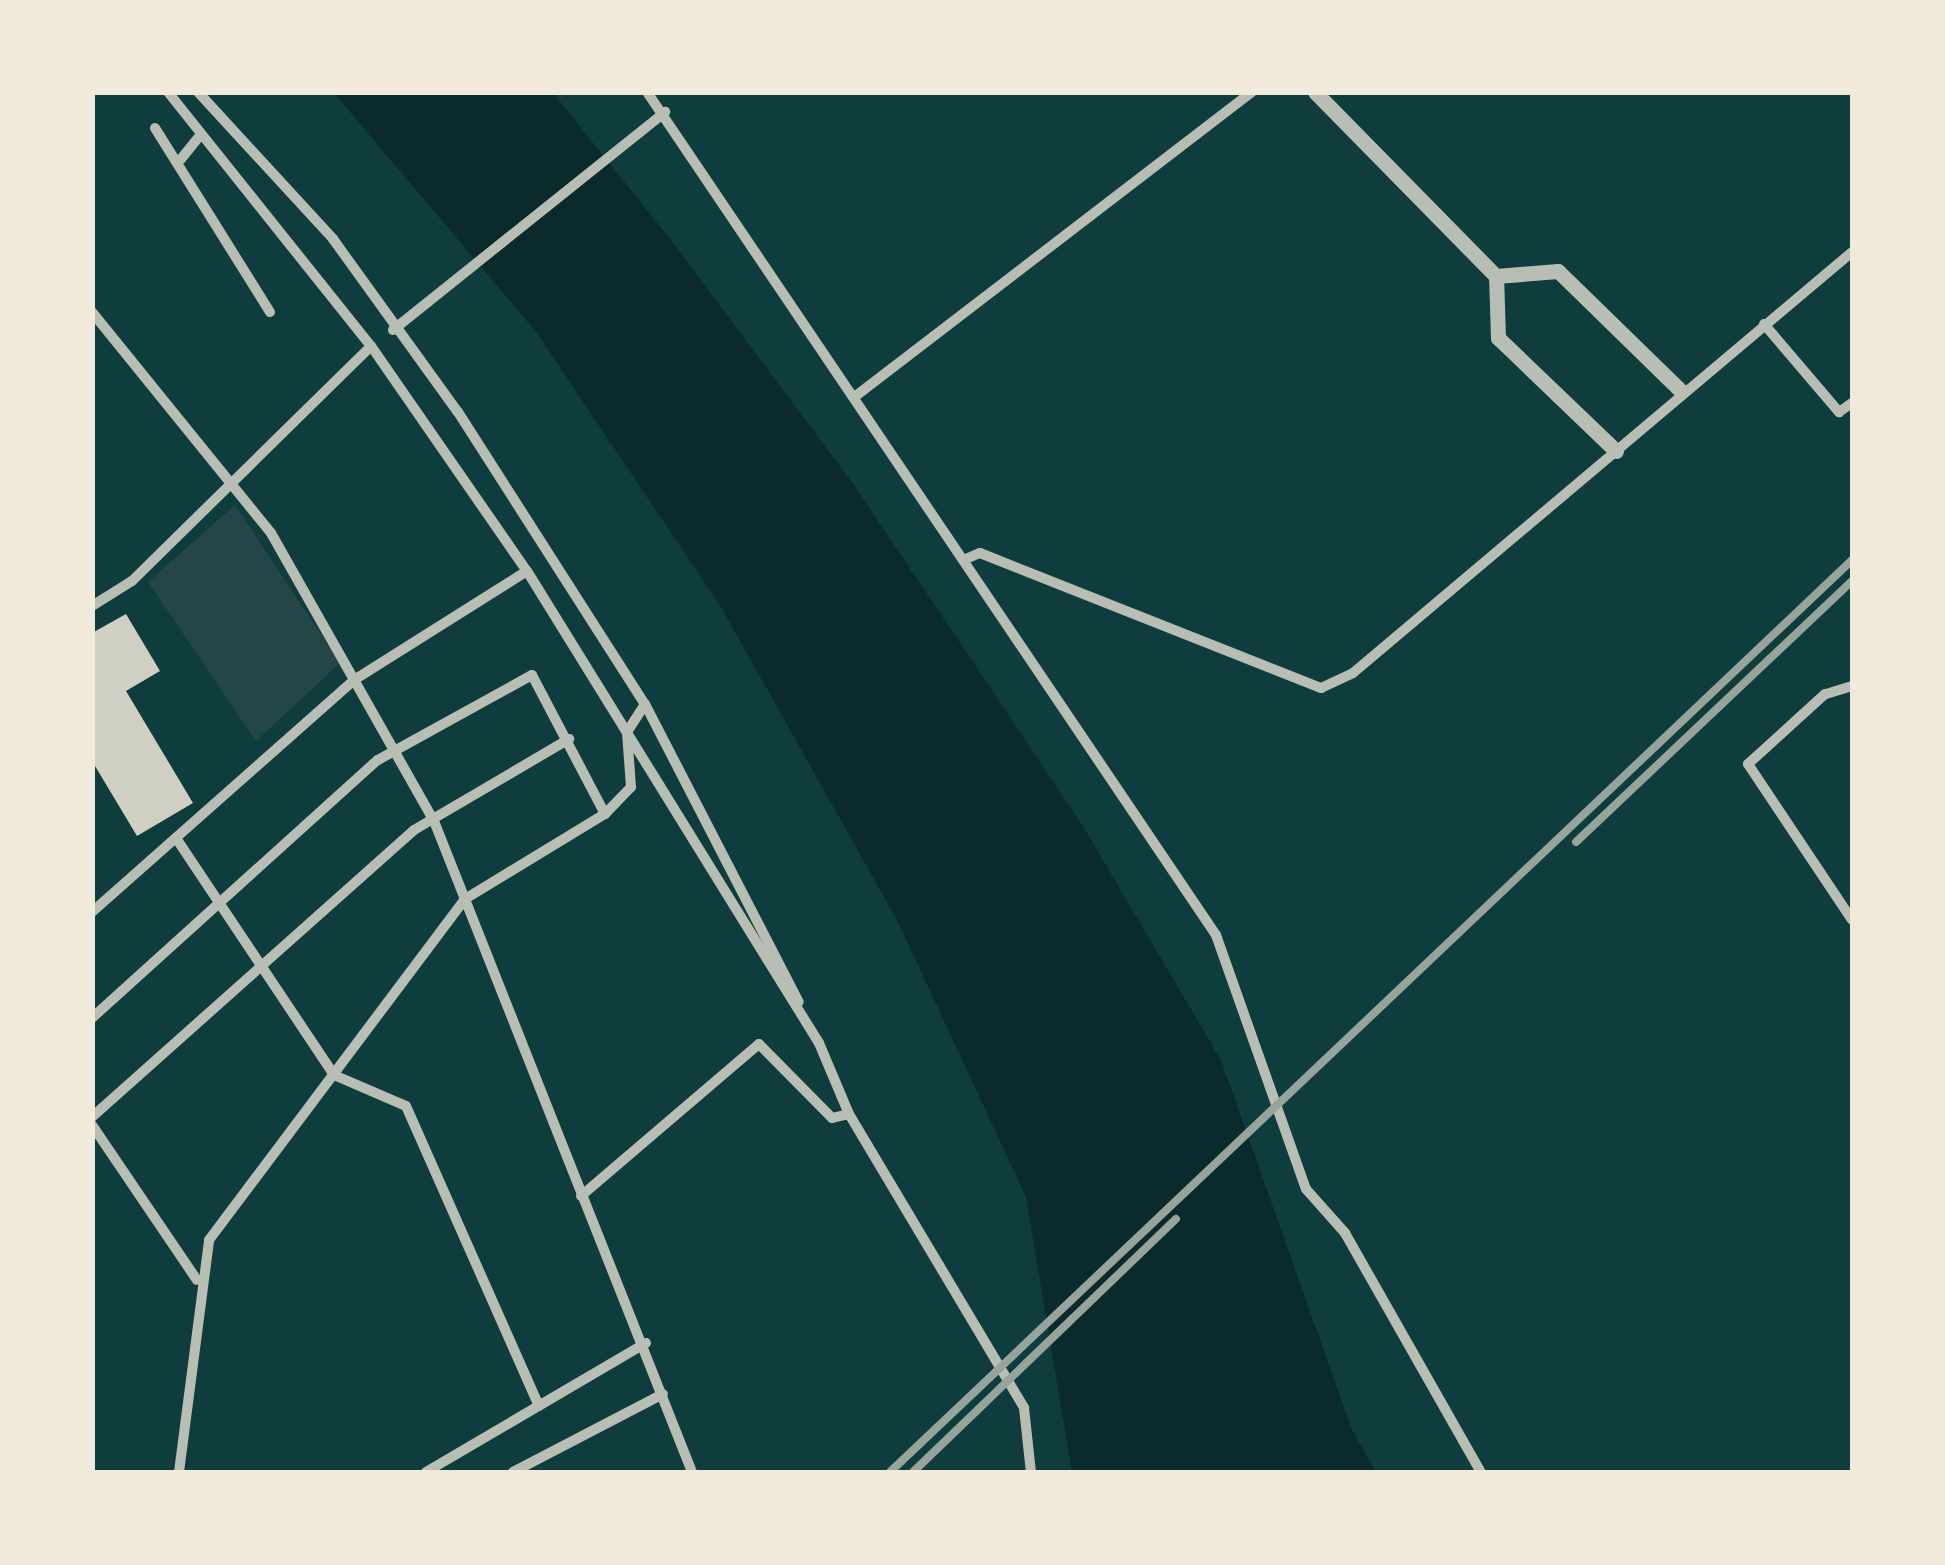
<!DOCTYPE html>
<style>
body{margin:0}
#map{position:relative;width:1945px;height:1565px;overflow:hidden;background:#0f3d3e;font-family:Mulish,sans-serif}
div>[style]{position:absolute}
.green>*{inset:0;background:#244646}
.water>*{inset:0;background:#0a2a2b}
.building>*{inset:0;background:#cfcfc3}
.minor>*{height:10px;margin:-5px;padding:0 5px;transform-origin:5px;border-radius:5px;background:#b8beb3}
.tertiary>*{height:15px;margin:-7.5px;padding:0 7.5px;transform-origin:7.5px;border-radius:7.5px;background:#b8beb3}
.rail>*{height:8px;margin:-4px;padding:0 4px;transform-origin:4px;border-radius:4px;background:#97a49c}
span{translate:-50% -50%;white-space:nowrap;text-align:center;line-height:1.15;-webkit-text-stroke:8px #f1e9da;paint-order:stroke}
.frame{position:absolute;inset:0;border:95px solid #f1e9da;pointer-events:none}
</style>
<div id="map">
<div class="green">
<i style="clip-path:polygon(235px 505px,340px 663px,256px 741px,148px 582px)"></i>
</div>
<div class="water">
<i style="clip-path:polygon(334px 93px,553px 93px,667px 235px,854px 485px,1081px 823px,1221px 1060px,1352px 1430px,1376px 1472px,1072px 1472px,1026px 1197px,897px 920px,722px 609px,537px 333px)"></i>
</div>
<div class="building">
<i style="clip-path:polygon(126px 614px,160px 671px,126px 691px,193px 803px,137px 836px,92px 761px,92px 633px)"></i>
</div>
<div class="minor">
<i style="left:168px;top:92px;width:325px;rotate:51.4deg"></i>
<i style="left:371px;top:346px;width:274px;rotate:55.3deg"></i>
<i style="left:527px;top:571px;width:555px;rotate:58.26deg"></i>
<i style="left:819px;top:1043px;width:77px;rotate:67.1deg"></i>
<i style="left:849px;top:1114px;width:342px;rotate:59.2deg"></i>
<i style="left:1024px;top:1408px;width:64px;rotate:83.8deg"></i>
<i style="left:198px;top:92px;width:200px;rotate:47.4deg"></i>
<i style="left:333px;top:239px;width:213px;rotate:54.2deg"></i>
<i style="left:458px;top:412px;width:347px;rotate:57.4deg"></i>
<i style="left:645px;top:704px;width:335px;rotate:62.7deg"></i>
<i style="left:647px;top:92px;width:1017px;rotate:55.98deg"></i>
<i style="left:1216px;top:935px;width:269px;rotate:70.5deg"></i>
<i style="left:1306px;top:1189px;width:59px;rotate:48.4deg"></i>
<i style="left:1345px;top:1233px;width:275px;rotate:60.4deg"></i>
<i style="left:155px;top:128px;width:217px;rotate:58deg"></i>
<i style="left:181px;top:159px;width:32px;rotate:-51deg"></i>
<i style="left:92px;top:312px;width:284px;rotate:51deg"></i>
<i style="left:271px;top:533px;width:331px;rotate:60.5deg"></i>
<i style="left:434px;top:821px;width:700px;rotate:68.38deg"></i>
<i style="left:1764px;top:324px;width:116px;rotate:49.6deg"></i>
<i style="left:1839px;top:412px;width:16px;rotate:-35deg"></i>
<i style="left:393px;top:330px;width:349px;rotate:-38.7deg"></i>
<i style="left:857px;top:395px;width:498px;rotate:-37.5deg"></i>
<i style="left:968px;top:558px;width:13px;rotate:-23deg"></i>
<i style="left:980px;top:553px;width:367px;rotate:21.6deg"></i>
<i style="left:1321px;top:688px;width:35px;rotate:-25deg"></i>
<i style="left:1353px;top:673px;width:653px;rotate:-40.15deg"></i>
<i style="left:92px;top:606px;width:47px;rotate:-32deg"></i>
<i style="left:132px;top:581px;width:335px;rotate:-44.5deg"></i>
<i style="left:1852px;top:686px;width:28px;rotate:163deg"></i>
<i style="left:1825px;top:694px;width:104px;rotate:137.7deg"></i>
<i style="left:1748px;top:764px;width:187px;rotate:56.3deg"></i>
<i style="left:176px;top:838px;width:285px;rotate:56.3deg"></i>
<i style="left:334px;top:1075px;width:78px;rotate:23.3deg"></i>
<i style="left:406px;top:1106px;width:328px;rotate:66.1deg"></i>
<i style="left:92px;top:912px;width:350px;rotate:-41.5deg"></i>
<i style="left:354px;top:680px;width:204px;rotate:-32.2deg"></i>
<i style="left:92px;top:1018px;width:385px;rotate:-42.1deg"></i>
<i style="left:378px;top:760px;width:176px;rotate:-28.9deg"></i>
<i style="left:532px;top:675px;width:157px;rotate:62.3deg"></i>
<i style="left:92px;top:1117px;width:431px;rotate:-41.7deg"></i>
<i style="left:414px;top:830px;width:180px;rotate:-30.4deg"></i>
<i style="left:92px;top:1125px;width:187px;rotate:55.9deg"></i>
<i style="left:581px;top:1196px;width:234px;rotate:-40.5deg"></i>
<i style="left:759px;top:1044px;width:104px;rotate:45.4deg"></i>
<i style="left:832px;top:1118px;width:17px;rotate:-13deg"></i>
<i style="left:179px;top:1472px;width:234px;rotate:-82.6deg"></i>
<i style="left:209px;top:1240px;width:426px;rotate:-53.1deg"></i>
<i style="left:465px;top:899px;width:164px;rotate:-31.3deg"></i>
<i style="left:605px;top:814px;width:37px;rotate:-46deg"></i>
<i style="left:631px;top:787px;width:55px;rotate:-94.2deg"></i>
<i style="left:627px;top:732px;width:33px;rotate:-57deg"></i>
<i style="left:426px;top:1472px;width:255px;rotate:-30.4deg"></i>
<i style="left:513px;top:1472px;width:169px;rotate:-27.5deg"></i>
</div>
<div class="tertiary">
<i style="left:1315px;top:92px;width:258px;rotate:45.5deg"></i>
<i style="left:1616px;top:451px;width:163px;rotate:-136.2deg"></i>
<i style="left:1498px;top:338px;width:62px;rotate:-91.8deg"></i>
<i style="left:1496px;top:276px;width:62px;rotate:-4.6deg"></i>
<i style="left:1558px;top:271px;width:172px;rotate:44.3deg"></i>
</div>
<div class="rail">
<i style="left:1576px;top:842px;width:380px;rotate:-43.4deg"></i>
<i style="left:890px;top:1472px;width:1326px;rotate:-43.47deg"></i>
<i style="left:913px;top:1472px;width:365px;rotate:-43.9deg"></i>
</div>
<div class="frame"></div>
</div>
